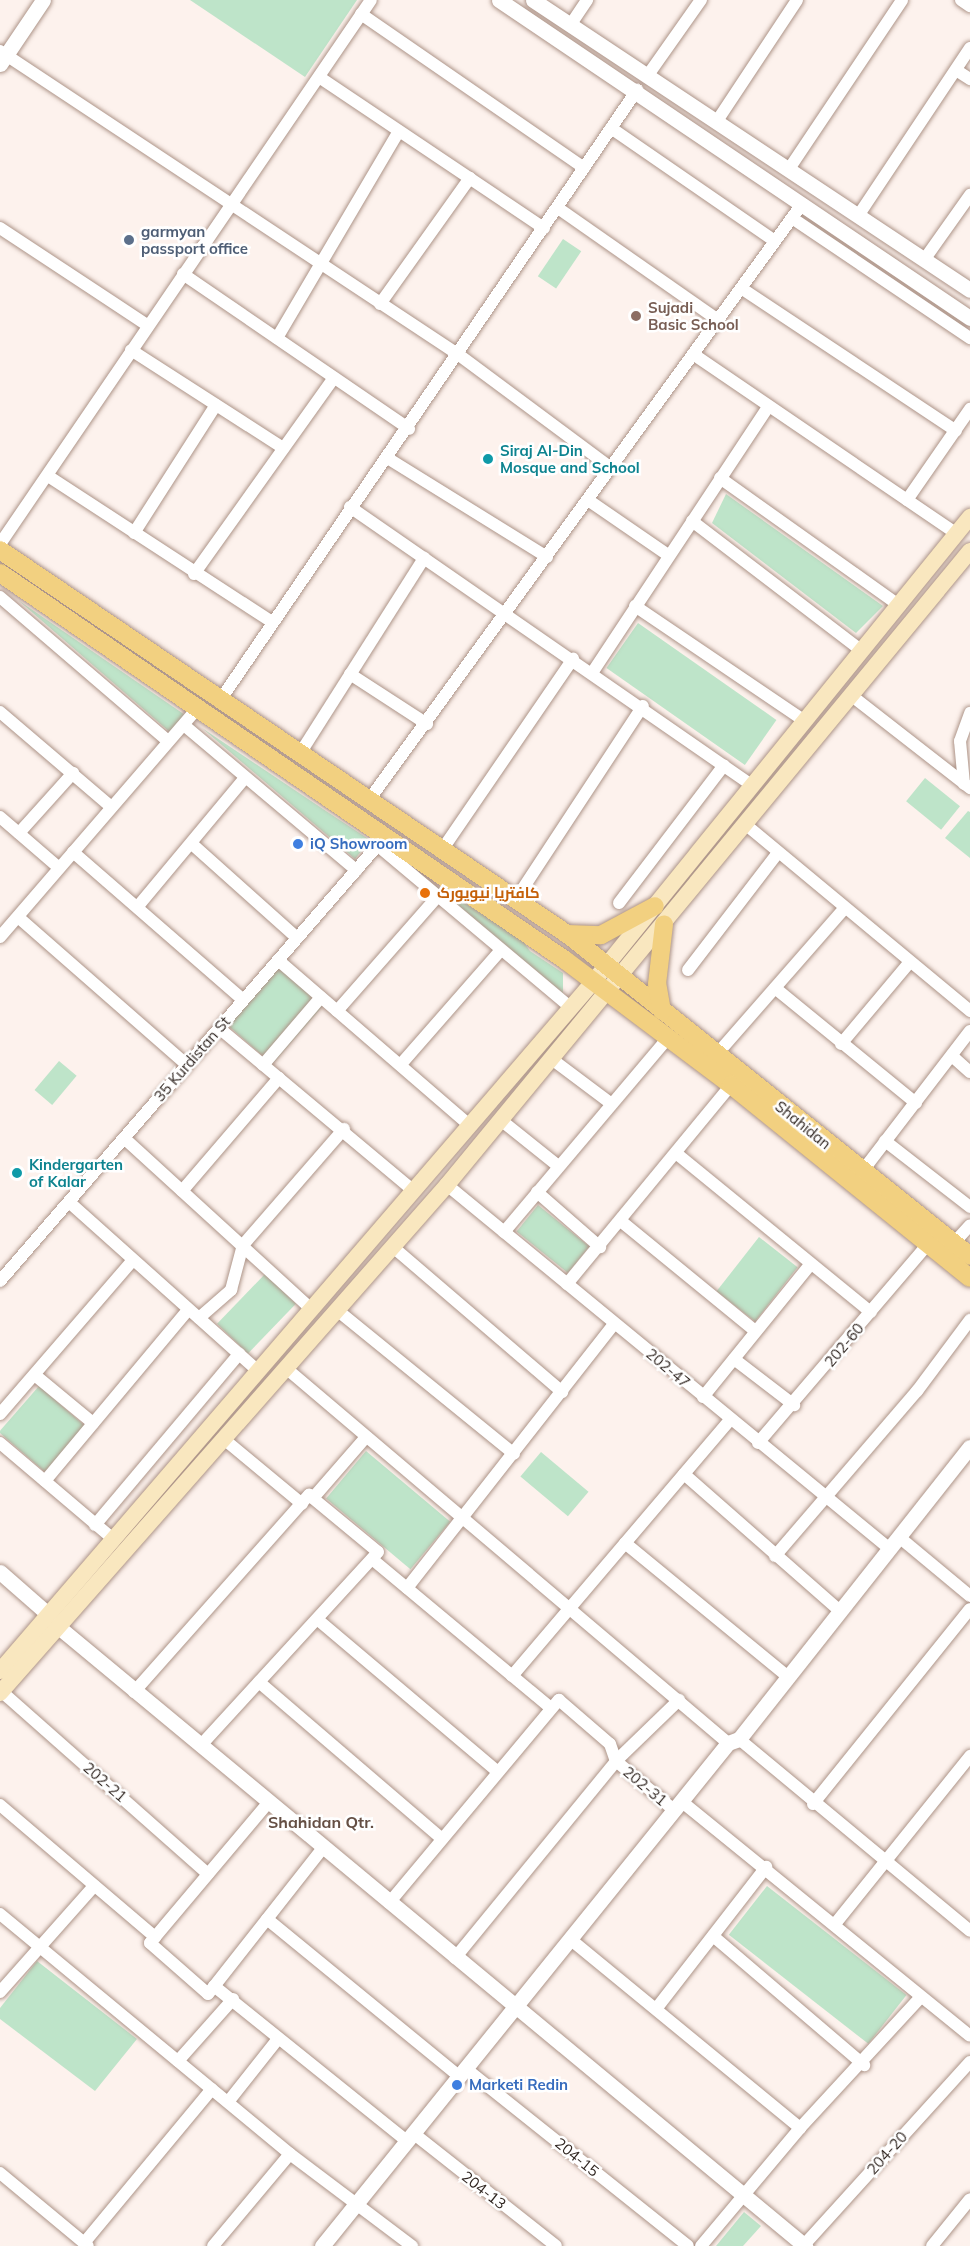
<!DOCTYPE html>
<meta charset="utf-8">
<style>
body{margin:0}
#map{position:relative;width:970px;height:2246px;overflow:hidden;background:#fdf2ed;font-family:Mulish,Cairo,sans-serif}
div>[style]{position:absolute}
.green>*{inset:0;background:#bee4c9;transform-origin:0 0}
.roads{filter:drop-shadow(0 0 2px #ad9488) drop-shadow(0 0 2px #ad9488)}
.minor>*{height:12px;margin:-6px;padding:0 6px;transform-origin:6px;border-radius:6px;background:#fff}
.tertiary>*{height:15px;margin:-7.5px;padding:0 7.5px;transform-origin:7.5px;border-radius:7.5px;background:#fff}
.secondary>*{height:16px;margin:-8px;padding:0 8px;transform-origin:8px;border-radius:8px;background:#f9e7bf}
.primary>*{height:18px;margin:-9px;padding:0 9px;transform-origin:9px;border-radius:9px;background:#f2d080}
.dots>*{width:16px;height:16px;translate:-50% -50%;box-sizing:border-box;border:3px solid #fff;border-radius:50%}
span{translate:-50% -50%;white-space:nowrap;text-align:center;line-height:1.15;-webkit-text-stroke:5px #fff;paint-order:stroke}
.service-label{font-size:15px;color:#4e5e75;font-weight:700}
.left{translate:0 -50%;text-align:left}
.education-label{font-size:15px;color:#785e54;font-weight:700}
.culture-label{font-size:15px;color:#0d838f;font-weight:700}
.shop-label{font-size:15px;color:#366cbe;font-weight:700}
.food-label{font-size:15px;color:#c56008;font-weight:700}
.street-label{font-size:15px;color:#2f2520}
.neighbourhood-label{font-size:16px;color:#654f44;font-weight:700}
</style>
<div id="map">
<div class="green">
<i style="clip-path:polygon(190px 0,357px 0,305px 77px)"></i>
<i style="left:563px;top:239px;width:22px;height:45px;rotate:34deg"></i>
<i style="clip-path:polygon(726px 494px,883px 606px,856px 633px,712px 523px)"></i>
<i style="clip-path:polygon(18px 600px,188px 717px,172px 734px)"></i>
<i style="left:638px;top:623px;width:169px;height:55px;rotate:35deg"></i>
<i style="clip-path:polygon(202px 728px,326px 811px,370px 840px,355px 859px)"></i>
<i style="left:925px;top:778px;width:45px;height:30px;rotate:39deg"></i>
<i style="clip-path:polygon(968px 811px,970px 812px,970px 858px,945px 838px)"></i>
<i style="clip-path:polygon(433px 884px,520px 937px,530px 951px,563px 973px,563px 993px)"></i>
<i style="left:279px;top:968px;width:58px;height:77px;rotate:41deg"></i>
<i style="left:59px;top:1061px;width:23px;height:38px;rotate:40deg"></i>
<i style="left:538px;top:1205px;width:66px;height:34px;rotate:39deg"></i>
<i style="left:759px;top:1237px;width:49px;height:69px;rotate:38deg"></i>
<i style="left:265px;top:1274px;width:43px;height:69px;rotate:44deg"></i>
<i style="left:39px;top:1386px;width:61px;height:61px;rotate:41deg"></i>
<i style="left:366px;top:1451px;width:110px;height:62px;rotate:40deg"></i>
<i style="left:541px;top:1452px;width:62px;height:32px;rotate:40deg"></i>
<i style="left:767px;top:1886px;width:177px;height:62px;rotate:38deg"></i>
<i style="clip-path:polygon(37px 1961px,137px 2039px,95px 2091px,0 2019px,0 2008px)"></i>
<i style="clip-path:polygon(744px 2212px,761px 2226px,743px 2246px,716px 2246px)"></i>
</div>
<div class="roads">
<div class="minor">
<i style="left:961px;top:0;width:11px;rotate:34deg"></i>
<i style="left:361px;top:14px;width:271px;rotate:34.6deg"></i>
<i style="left:571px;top:24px;width:29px;rotate:-56deg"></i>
<i style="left:0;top:51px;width:551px;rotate:33.52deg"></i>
<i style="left:459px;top:355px;width:189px;rotate:36.6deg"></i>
<i style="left:956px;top:70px;width:17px;rotate:33deg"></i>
<i style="left:648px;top:75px;width:92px;rotate:-54.8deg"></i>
<i style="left:319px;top:77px;width:271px;rotate:33.9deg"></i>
<i style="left:717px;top:121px;width:145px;rotate:-56.5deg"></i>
<i style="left:611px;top:128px;width:199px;rotate:34.6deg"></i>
<i style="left:789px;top:169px;width:203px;rotate:-56.2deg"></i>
<i style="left:558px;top:208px;width:195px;rotate:35deg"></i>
<i style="left:858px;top:216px;width:202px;rotate:-56.3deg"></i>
<i style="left:792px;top:218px;width:215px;rotate:34deg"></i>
<i style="left:0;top:228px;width:176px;rotate:33.4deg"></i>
<i style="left:924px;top:260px;width:80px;rotate:-54.7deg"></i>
<i style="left:183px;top:274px;width:274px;rotate:34.4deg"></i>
<i style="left:741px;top:288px;width:258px;rotate:33.6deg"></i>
<i style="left:380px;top:304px;width:155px;rotate:-54.5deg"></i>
<i style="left:277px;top:338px;width:240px;rotate:-59.5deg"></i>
<i style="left:131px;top:350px;width:181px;rotate:32.8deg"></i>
<i style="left:693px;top:354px;width:320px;rotate:34.3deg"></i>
<i style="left:389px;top:459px;width:186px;rotate:31.8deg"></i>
<i style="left:48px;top:476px;width:267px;rotate:33.1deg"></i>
<i style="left:720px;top:478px;width:221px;rotate:35.4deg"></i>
<i style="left:588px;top:500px;width:97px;rotate:34.5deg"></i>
<i style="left:907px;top:500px;width:111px;rotate:-55.3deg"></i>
<i style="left:350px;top:507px;width:489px;rotate:34.7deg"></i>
<i style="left:692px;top:521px;width:214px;rotate:37.4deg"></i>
<i style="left:134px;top:533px;width:152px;rotate:-57.4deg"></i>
<i style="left:0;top:544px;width:658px;rotate:-55.71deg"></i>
<i style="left:194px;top:574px;width:241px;rotate:-54.5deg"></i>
<i style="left:0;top:597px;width:221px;rotate:40.6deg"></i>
<i style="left:635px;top:606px;width:205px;rotate:34.1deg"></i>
<i style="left:592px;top:673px;width:320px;rotate:-56.5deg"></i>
<i style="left:350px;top:674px;width:92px;rotate:33deg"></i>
<i style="left:852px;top:696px;width:150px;rotate:37.9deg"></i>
<i style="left:221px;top:699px;width:738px;rotate:-55.66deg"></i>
<i style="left:0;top:712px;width:145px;rotate:40.5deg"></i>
<i style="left:185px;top:726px;width:224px;rotate:40.1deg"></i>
<i style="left:301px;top:752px;width:230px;rotate:-57.6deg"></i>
<i style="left:964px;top:784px;width:43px;rotate:-95.3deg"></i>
<i style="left:960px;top:741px;width:30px;rotate:-70deg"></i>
<i style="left:369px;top:800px;width:737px;rotate:-54deg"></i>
<i style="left:0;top:817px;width:77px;rotate:40.8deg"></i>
<i style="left:745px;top:824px;width:293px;rotate:39.7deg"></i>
<i style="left:19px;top:833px;width:81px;rotate:-48deg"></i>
<i style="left:192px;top:844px;width:141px;rotate:41.8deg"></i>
<i style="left:377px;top:845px;width:252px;rotate:40deg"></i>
<i style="left:442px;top:850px;width:232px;rotate:-55.6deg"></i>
<i style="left:73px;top:852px;width:225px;rotate:41deg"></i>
<i style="left:516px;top:899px;width:231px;rotate:-56.7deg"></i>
<i style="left:619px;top:903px;width:173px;rotate:-52.7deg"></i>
<i style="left:139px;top:905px;width:165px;rotate:-50.2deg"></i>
<i style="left:18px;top:917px;width:225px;rotate:41.2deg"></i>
<i style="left:0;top:937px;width:301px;rotate:-49.2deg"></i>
<i style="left:278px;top:960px;width:252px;rotate:40.8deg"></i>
<i style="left:688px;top:970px;width:146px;rotate:-52.5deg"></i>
<i style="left:775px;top:988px;width:182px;rotate:39.2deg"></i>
<i style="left:337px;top:1011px;width:152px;rotate:-48.7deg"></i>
<i style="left:219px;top:1028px;width:253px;rotate:39.9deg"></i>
<i style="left:841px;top:1044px;width:106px;rotate:-50deg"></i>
<i style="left:717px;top:1054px;width:193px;rotate:-48.8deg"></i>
<i style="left:952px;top:1056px;width:24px;rotate:42deg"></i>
<i style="left:553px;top:1060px;width:70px;rotate:36.9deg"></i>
<i style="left:402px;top:1063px;width:150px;rotate:-48.8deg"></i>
<i style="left:263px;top:1065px;width:89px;rotate:-49.5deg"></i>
<i style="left:502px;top:1121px;width:70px;rotate:38.7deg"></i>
<i style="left:124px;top:1138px;width:253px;rotate:42.4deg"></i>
<i style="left:885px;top:1141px;width:108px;rotate:37.8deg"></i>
<i style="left:677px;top:1154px;width:250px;rotate:39.2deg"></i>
<i style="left:861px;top:1173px;width:179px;rotate:-52.5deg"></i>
<i style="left:447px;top:1185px;width:573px;rotate:39.41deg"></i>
<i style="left:182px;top:1191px;width:149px;rotate:-49.4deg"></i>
<i style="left:537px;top:1192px;width:84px;rotate:41.1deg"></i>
<i style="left:69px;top:1202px;width:254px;rotate:41.8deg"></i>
<i style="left:622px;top:1222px;width:172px;rotate:39.3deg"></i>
<i style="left:504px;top:1232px;width:253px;rotate:-49.8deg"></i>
<i style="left:953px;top:1244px;width:25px;rotate:-48deg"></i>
<i style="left:393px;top:1247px;width:223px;rotate:40.6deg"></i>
<i style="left:0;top:1281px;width:586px;rotate:-49.08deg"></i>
<i style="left:567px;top:1284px;width:258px;rotate:-50.5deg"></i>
<i style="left:337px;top:1310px;width:228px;rotate:39.1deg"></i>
<i style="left:199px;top:1318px;width:43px;rotate:-41.2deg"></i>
<i style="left:231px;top:1290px;width:47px;rotate:-75.1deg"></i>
<i style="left:243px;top:1245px;width:154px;rotate:-49deg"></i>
<i style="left:734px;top:1359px;width:76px;rotate:37.5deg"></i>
<i style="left:287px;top:1369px;width:578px;rotate:40.3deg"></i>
<i style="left:36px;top:1376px;width:74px;rotate:39.5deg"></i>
<i style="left:703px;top:1397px;width:170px;rotate:-51deg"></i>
<i style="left:0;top:1414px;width:203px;rotate:-49.2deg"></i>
<i style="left:225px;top:1440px;width:100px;rotate:39.7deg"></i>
<i style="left:0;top:1443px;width:148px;rotate:40.3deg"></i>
<i style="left:758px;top:1443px;width:262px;rotate:-49.5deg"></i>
<i style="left:684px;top:1474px;width:208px;rotate:41.3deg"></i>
<i style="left:45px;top:1481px;width:223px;rotate:-50.1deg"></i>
<i style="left:313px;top:1498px;width:81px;rotate:-49deg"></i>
<i style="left:95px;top:1525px;width:224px;rotate:-49.9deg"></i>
<i style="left:899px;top:1537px;width:92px;rotate:39.7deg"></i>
<i style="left:625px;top:1543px;width:211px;rotate:39.4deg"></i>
<i style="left:775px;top:1556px;width:218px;rotate:-49.3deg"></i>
<i style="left:917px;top:1391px;width:89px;rotate:-53.3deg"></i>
<i style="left:372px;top:1559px;width:233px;rotate:39.8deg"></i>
<i style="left:407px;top:1588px;width:335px;rotate:-51.9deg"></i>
<i style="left:317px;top:1619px;width:237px;rotate:40.2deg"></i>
<i style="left:512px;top:1676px;width:336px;rotate:-49.6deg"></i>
<i style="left:259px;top:1682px;width:241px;rotate:40.6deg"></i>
<i style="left:1px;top:1691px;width:276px;rotate:41.5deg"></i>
<i style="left:134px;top:1692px;width:264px;rotate:-48.4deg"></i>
<i style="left:309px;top:1495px;width:89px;rotate:39.6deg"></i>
<i style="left:378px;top:1552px;width:263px;rotate:132.5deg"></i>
<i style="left:739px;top:1739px;width:300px;rotate:39.7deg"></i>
<i style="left:681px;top:1801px;width:372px;rotate:39.1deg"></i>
<i style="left:268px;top:1803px;width:183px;rotate:130.1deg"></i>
<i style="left:150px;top:1943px;width:77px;rotate:41.3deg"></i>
<i style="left:208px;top:1994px;width:184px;rotate:-51.8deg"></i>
<i style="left:813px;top:1804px;width:250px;rotate:-51.2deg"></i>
<i style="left:0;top:1805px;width:204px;rotate:40.4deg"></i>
<i style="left:389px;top:1903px;width:265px;rotate:-50.1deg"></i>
<i style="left:559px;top:1700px;width:67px;rotate:40.8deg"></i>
<i style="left:610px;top:1744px;width:18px;rotate:71deg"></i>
<i style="left:616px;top:1761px;width:76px;rotate:40.2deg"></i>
<i style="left:0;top:1914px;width:376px;rotate:39.6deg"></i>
<i style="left:290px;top:2154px;width:153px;rotate:37deg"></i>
<i style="left:267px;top:1919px;width:248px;rotate:39.3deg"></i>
<i style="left:835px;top:1924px;width:216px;rotate:-51.2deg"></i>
<i style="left:713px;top:1936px;width:199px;rotate:40.5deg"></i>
<i style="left:570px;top:1939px;width:298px;rotate:39.4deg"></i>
<i style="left:455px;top:1958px;width:254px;rotate:-50.7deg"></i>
<i style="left:616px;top:1761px;width:88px;rotate:-44.1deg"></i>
<i style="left:214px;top:1986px;width:248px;rotate:38.8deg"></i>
<i style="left:0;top:1992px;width:142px;rotate:-48.4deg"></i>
<i style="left:656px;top:2009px;width:180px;rotate:-52.2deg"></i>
<i style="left:178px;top:2061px;width:83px;rotate:-48.4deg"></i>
<i style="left:465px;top:2068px;width:285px;rotate:38.6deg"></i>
<i style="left:228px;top:2102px;width:80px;rotate:-51.6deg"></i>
<i style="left:413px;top:2133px;width:182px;rotate:38.3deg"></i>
<i style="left:0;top:2173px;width:114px;rotate:39.7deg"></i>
<i style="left:84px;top:2243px;width:200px;rotate:-50.3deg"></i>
<i style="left:804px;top:2245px;width:247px;rotate:-47.8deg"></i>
<i style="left:213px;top:2246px;width:120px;rotate:-50.1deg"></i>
<i style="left:701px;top:2246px;width:154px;rotate:-50deg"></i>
<i style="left:800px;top:2128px;width:178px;rotate:-47.3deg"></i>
<i style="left:932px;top:2246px;width:60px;rotate:-51deg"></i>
</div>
<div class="tertiary">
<i style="left:499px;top:0;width:568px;rotate:34.03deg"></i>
<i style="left:533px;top:0;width:524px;rotate:33.57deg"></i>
<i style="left:0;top:64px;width:77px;rotate:-56.1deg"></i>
<i style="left:0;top:1572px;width:67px;rotate:41.3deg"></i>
<i style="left:61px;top:1629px;width:967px;rotate:39.67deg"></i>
<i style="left:322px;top:2246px;width:646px;rotate:-51.09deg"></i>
<i style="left:728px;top:1743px;width:12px;rotate:-20deg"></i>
<i style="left:739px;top:1739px;width:372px;rotate:-51.7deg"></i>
</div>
<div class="secondary">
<i style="left:0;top:1671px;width:909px;rotate:-49.28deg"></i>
<i style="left:593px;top:982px;width:599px;rotate:-50.97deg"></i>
<i style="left:0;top:1693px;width:677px;rotate:-48.65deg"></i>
<i style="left:447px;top:1185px;width:822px;rotate:-50.48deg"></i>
</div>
<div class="primary">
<i style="left:0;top:550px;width:688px;rotate:34.11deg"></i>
<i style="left:570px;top:936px;width:512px;rotate:38.66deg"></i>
<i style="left:0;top:573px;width:685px;rotate:34.41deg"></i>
<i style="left:565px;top:960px;width:208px;rotate:37deg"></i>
<i style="left:731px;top:1085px;width:307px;rotate:38.9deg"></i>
<i style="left:567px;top:934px;width:34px;rotate:2deg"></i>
<i style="left:601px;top:935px;width:61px;rotate:-28.2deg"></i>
<i style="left:662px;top:1011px;width:27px;rotate:-100deg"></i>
<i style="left:657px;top:984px;width:60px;rotate:-83.3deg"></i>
</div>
</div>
<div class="dots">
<i style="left:129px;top:240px;background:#5c6f8a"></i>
<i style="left:636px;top:316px;background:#8d6e63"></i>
<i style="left:488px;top:459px;background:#0f9aa8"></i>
<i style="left:298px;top:844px;background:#3f7fe0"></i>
<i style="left:425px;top:893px;background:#e8710a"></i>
<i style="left:17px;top:1173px;background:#0f9aa8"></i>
<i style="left:457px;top:2085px;background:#3f7fe0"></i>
</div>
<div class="service-label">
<span class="left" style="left:141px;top:240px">garmyan<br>passport office</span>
</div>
<div class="education-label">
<span class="left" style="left:648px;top:316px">Sujadi<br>Basic School</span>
</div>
<div class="culture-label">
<span class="left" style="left:500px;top:459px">Siraj Al-Din<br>Mosque and School</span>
<span class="left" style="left:29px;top:1173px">Kindergarten<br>of Kalar</span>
</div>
<div class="shop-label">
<span class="left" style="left:310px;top:844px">iQ Showroom</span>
<span class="left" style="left:469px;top:2085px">Marketi Redin</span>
</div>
<div class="food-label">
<span class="left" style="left:437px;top:893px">کافتریا نیویورک</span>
</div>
<div class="street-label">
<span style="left:192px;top:1059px;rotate:-49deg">35 Kurdistan St</span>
<span style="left:803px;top:1125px;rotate:39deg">Shahidan</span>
<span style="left:844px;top:1345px;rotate:-50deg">202-60</span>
<span style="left:668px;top:1368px;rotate:40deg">202-47</span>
<span style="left:105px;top:1782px;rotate:41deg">202-21</span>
<span style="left:645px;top:1786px;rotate:40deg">202-31</span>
<span style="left:887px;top:2153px;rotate:-48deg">204-20</span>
<span style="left:577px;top:2157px;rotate:39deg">204-15</span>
<span style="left:484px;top:2190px;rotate:38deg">204-13</span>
</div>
<div class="neighbourhood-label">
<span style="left:321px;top:1822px">Shahidan Qtr.</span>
</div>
</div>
